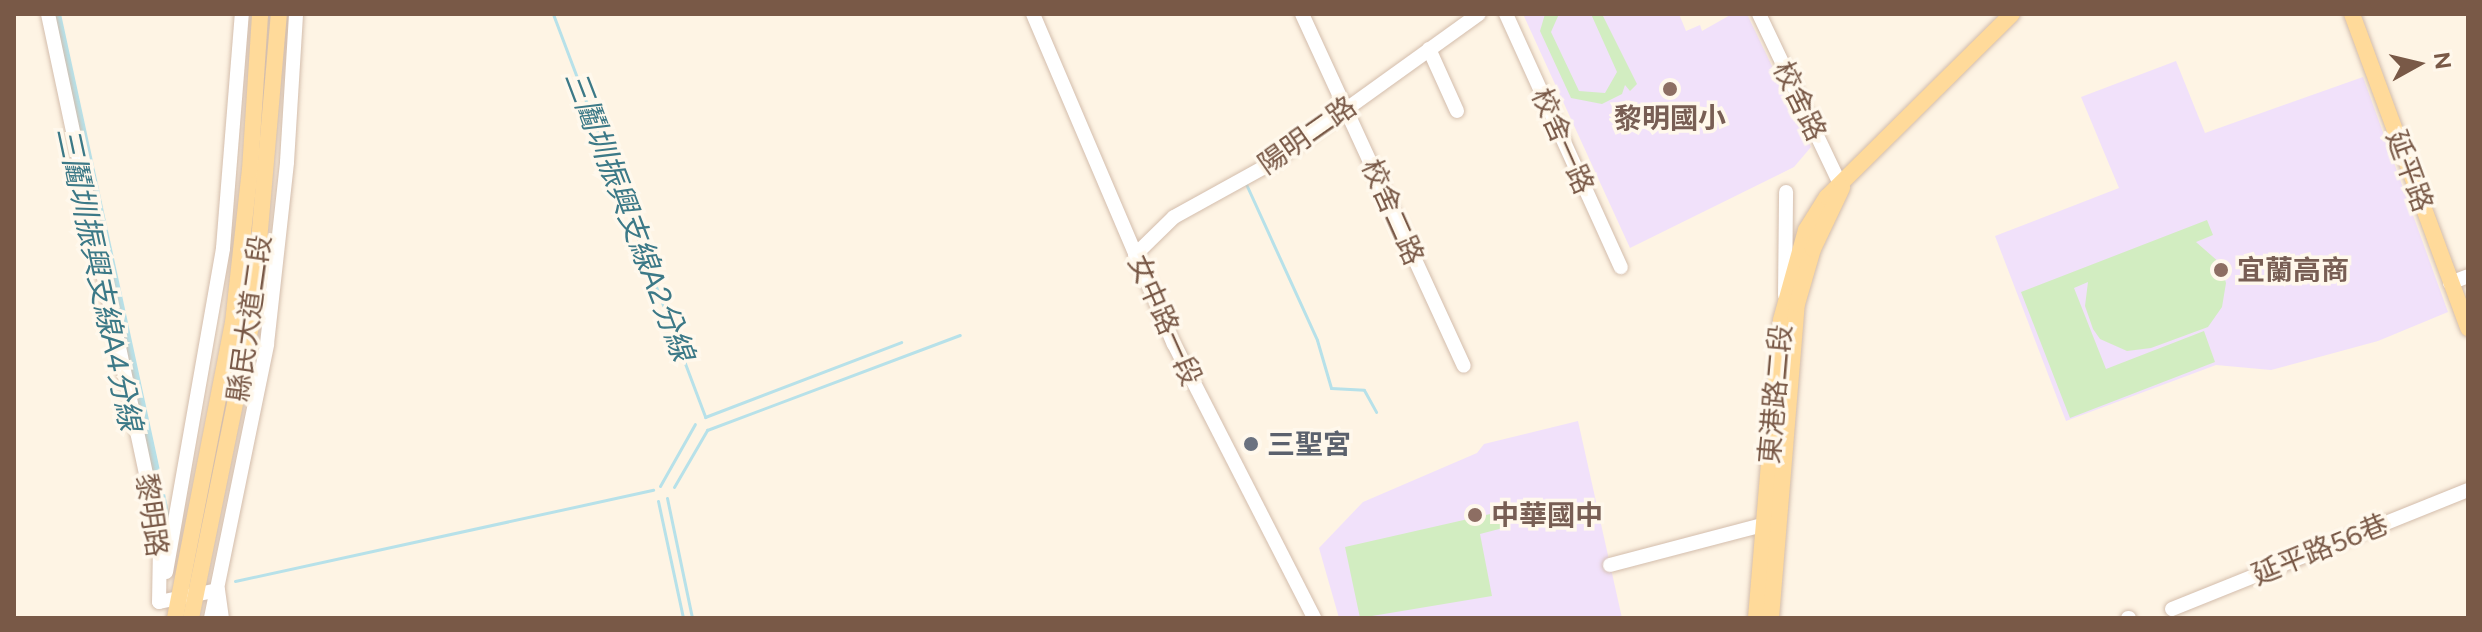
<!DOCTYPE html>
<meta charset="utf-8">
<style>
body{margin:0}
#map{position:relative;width:2482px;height:632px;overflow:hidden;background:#fef4e4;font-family:Figtree,"Noto Sans TC",sans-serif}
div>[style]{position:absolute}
.education>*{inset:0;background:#f1e1fa}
.green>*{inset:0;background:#d2edc1}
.stream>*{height:3px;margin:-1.5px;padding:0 1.5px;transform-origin:1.5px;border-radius:1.5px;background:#b7e1e9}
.canal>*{height:11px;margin:-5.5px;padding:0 5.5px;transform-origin:5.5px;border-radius:5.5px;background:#b7e1e9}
.roads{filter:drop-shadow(0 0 2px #d3bdac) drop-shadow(0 0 2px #d3bdac)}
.minor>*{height:14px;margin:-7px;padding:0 7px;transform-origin:7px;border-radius:7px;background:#fff}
.major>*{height:16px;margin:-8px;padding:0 8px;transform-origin:8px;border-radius:8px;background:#ffda9a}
.dots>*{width:22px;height:22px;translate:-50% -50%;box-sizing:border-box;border:4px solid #fff8ec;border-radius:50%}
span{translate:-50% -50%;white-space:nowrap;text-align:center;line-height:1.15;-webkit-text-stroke:7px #fff8ec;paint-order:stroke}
.street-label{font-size:28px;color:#795947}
.education-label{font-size:28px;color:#785e54;font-weight:700}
.left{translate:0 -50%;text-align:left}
.worship-label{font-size:28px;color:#5b616d;font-weight:700}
.water-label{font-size:30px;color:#3c7987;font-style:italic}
.frame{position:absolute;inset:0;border:16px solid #795947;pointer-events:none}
.north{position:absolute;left:2378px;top:24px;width:80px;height:80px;-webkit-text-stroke:6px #fff8ec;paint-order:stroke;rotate:82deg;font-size:22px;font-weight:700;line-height:32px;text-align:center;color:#795947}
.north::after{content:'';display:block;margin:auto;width:28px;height:36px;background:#795947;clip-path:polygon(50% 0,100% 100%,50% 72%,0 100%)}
</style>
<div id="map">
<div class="education">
<i style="clip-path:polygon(1523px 14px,1679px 14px,1686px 31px,1700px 25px,1702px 31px,1732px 14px,1747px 14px,1811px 147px,1794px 167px,1630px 248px)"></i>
<i style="clip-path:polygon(2176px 61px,2205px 133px,2363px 77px,2448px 312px,2378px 341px,2271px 370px,2216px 365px,2066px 421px,1995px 236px,2119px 188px,2081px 97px)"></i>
<i style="clip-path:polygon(1578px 421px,1622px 618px,1339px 618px,1319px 548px,1363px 502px,1477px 453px,1484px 444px)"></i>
</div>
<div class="green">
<i style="clip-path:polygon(1545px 14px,1559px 14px,1551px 32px,1579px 91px,1605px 93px,1617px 72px,1591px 14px,1602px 14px,1637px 84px,1630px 91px,1625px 85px,1622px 94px,1602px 104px,1571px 98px,1540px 31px)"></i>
<i style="clip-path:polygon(2207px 220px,2213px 235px,2196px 242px,2220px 263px,2226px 283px,2222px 307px,2208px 327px,2151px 348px,2127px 351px,2100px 339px,2093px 329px,2085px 306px,2088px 282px,2074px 288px,2106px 369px,2204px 331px,2215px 362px,2070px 418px,2021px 292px)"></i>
<i style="clip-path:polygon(1499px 512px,1503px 528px,1480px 534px,1492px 596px,1360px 618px,1345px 547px)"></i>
</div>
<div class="stream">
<i style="left:553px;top:14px;width:431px;rotate:69.3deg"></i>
<i style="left:705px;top:417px;width:210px;rotate:-20.9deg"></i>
<i style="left:1246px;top:184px;width:171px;rotate:65.5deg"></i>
<i style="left:1317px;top:340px;width:50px;rotate:73.7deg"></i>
<i style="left:1331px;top:388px;width:33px;rotate:3deg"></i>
<i style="left:1364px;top:390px;width:25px;rotate:61deg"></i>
<i style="left:660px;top:486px;width:71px;rotate:-60.6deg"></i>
<i style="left:674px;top:487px;width:66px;rotate:-59.9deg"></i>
<i style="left:707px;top:430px;width:270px;rotate:-20.6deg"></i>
<i style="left:667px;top:498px;width:123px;rotate:78.2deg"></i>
<i style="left:658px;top:501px;width:120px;rotate:77.9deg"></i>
<i style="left:235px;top:581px;width:428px;rotate:-12.3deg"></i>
</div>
<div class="canal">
<i style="left:55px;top:14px;width:515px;rotate:77.77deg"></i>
</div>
<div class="roads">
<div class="minor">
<i style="left:48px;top:14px;width:513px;rotate:77.97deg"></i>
<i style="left:155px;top:516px;width:30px;rotate:81deg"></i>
<i style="left:160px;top:546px;width:56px;rotate:91deg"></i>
<i style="left:159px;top:602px;width:60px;rotate:-11.5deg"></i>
<i style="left:218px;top:590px;width:28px;rotate:82deg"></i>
<i style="left:1033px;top:14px;width:359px;rotate:66.9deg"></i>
<i style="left:1174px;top:344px;width:308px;rotate:62.9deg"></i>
<i style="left:1302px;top:14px;width:387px;rotate:65.3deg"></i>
<i style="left:1506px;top:14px;width:278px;rotate:65.6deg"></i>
<i style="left:1759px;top:14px;width:193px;rotate:64.5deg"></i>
<i style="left:1429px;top:49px;width:68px;rotate:65.7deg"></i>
<i style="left:1135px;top:255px;width:54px;rotate:-44.3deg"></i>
<i style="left:1174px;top:217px;width:110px;rotate:-28.9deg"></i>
<i style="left:1270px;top:164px;width:257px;rotate:-35.7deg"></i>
<i style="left:2450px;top:283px;width:19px;rotate:-21deg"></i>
<i style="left:1785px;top:295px;width:103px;rotate:-89.4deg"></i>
<i style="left:1610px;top:565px;width:158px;rotate:-14.7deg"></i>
<i style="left:166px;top:572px;width:329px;rotate:-80deg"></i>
<i style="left:223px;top:248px;width:235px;rotate:-85.4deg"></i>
<i style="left:2172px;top:609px;width:319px;rotate:-21.9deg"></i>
<i style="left:211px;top:618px;width:280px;rotate:-78.4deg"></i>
<i style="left:267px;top:344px;width:183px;rotate:-83.7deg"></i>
<i style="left:287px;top:162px;width:148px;rotate:-86.5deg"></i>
<i style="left:2128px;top:618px;width:1px"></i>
</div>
<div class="major">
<i style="left:2352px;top:14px;width:335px;rotate:69.7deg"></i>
<i style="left:175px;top:618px;width:301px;rotate:-78.9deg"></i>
<i style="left:233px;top:323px;width:154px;rotate:-83.7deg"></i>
<i style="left:250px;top:170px;width:156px;rotate:-86.3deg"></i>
<i style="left:191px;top:618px;width:303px;rotate:-78.4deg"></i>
<i style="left:252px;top:321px;width:308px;rotate:-85deg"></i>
<i style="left:1756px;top:618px;width:299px;rotate:-85.2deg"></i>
<i style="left:1781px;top:320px;width:93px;rotate:-74.5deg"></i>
<i style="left:1806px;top:230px;width:39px;rotate:-58deg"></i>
<i style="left:1827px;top:197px;width:260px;rotate:-44.7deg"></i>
<i style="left:1771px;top:618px;width:315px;rotate:-85.3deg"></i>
<i style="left:1797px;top:304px;width:57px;rotate:-73.8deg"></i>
<i style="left:1813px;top:249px;width:68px;rotate:-64.6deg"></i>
</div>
</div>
<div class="dots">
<i style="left:1670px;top:89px;background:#8d6e63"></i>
<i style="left:2221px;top:270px;background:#8d6e63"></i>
<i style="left:1251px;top:444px;background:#6b7280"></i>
<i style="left:1475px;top:515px;background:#8d6e63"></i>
</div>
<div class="street-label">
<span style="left:1800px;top:101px;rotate:64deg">校舍路</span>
<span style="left:1307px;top:135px;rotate:-35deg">陽明二路</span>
<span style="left:1563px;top:141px;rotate:66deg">校舍一路</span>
<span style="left:2410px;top:171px;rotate:70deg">延平路</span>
<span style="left:1393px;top:212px;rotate:66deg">校舍二路</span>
<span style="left:249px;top:318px;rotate:-82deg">縣民大道二段</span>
<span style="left:1165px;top:320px;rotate:66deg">女中路一段</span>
<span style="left:1775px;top:394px;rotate:-85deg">東港路二段</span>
<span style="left:152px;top:515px;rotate:82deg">黎明路</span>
<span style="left:2320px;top:549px;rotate:-22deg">延平路56巷</span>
</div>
<div class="education-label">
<span style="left:1670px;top:118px">黎明國小</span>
<span class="left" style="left:2237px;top:270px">宜蘭高商</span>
<span class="left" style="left:1491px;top:515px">中華國中</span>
</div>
<div class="worship-label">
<span class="left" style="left:1267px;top:444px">三聖宮</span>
</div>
<div class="water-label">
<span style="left:629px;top:216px;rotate:69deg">三鬮圳振興支線A2分線</span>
<span style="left:99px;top:279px;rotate:78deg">三鬮圳振興支線A4分線</span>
</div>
<div class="frame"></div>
<div class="north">N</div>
</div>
